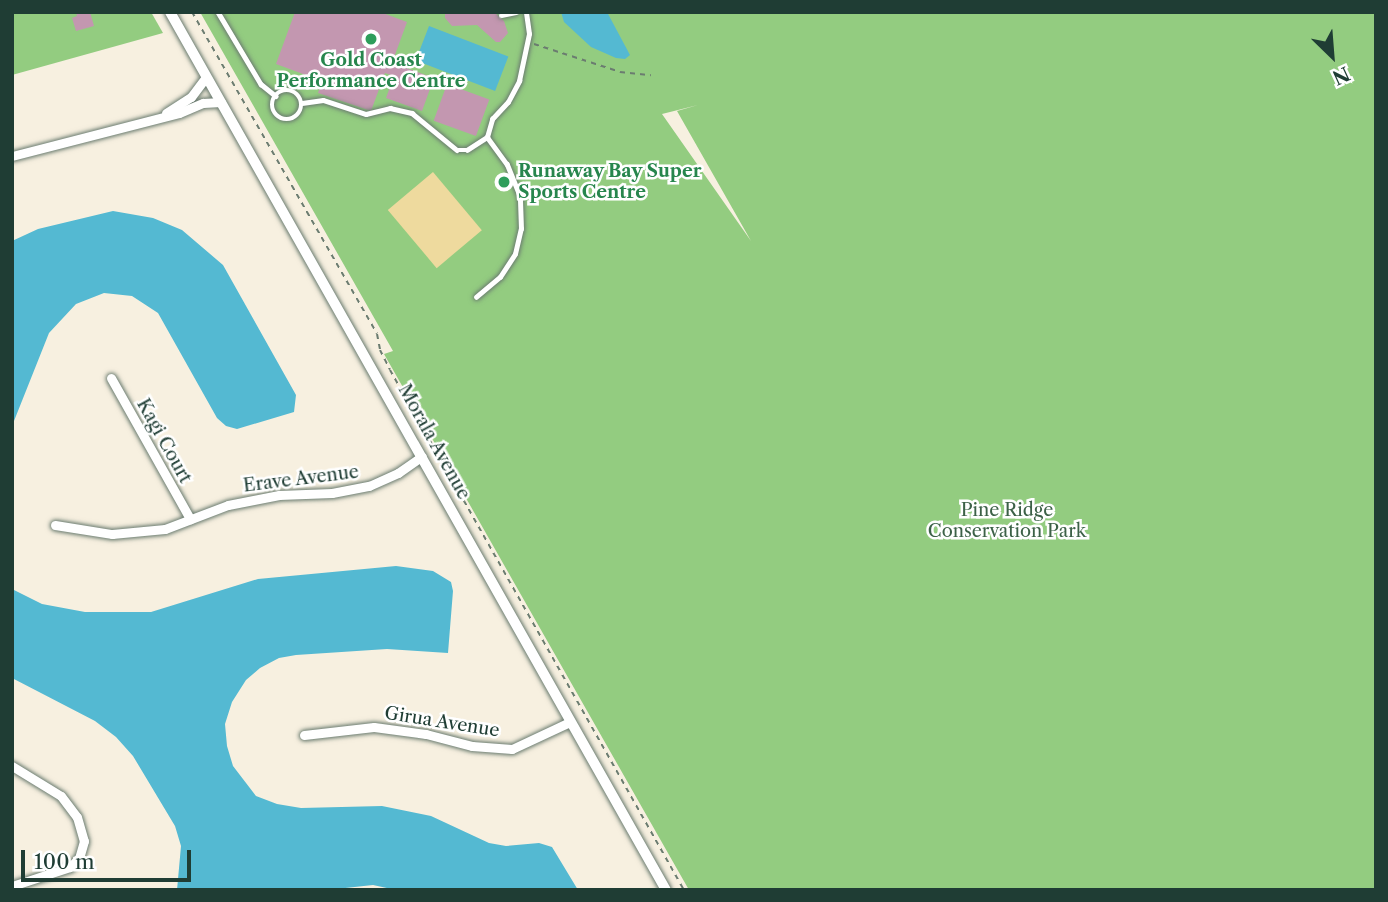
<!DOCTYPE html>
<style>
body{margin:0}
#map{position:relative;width:1388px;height:902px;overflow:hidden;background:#f7f0e0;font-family:"Libre Caslon Text",serif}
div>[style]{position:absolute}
.green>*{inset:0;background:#93cc80}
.sand>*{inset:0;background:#eeda9e;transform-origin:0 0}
.water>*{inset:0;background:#54b9d2;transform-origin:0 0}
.building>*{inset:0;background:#c397b0;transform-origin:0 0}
.path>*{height:2px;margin-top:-1px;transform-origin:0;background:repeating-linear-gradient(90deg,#6b7c70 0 5px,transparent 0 10px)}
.roads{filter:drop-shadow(0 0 2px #6b7c70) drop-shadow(0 0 2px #6b7c70)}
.service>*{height:4.5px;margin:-2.25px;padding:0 2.25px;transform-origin:2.25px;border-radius:2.25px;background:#fff}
.service>.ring{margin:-2.25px;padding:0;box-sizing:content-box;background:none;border:4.5px solid #fff;border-radius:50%}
.minor>*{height:9px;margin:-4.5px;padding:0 4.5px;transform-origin:4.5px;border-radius:4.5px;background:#fff}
.tertiary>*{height:10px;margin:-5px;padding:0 5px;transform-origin:5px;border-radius:5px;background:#fff}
.dots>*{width:19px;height:19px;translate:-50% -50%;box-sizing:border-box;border:4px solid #fff;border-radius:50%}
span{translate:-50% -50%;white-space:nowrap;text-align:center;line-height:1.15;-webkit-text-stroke:5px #fff;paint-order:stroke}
.leisure-label{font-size:18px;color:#27864d;font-weight:700}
.left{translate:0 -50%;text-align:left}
.street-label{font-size:18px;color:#1f3d34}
.park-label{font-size:18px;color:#3c6147}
.frame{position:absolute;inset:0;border:14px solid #1f3d34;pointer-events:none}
.north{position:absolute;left:1297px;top:21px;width:70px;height:70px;-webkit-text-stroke:5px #fff;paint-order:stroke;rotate:155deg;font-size:19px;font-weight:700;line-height:28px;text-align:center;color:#1f3d34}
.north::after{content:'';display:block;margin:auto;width:24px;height:32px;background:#1f3d34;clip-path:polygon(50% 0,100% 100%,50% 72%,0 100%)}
.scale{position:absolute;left:21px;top:850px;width:170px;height:32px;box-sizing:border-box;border:4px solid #1f3d34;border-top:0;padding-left:9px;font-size:21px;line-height:24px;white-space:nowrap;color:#1f3d34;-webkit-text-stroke:5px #fff;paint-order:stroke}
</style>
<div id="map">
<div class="green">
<i style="clip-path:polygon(12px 12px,151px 12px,163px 33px,12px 75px)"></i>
<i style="clip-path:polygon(evenodd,200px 12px,1376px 12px,1376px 890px,689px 890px,384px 354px,393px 351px,200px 12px,698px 105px,677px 111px,751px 241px,662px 114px,698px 105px)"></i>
</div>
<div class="sand">
<i style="left:433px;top:172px;width:76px;height:59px;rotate:50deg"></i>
</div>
<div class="water">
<i style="clip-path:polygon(561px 12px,607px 12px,630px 55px,625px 59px,616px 58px,591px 47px,564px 22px)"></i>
<i style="left:429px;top:26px;width:85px;height:37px;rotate:21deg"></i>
<i style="clip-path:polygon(113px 211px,153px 218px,182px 230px,223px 265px,296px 395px,294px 412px,237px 429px,226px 426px,217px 418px,158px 313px,132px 296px,104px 293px,76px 304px,49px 333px,12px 426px,12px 241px,38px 229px)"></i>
<i style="clip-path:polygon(396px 566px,433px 571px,451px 582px,453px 591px,448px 653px,387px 649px,296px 655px,279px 658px,260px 668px,246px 680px,232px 702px,225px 724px,227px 746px,233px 766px,256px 796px,277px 804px,301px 808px,382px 806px,431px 816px,489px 843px,506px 846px,539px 843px,552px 847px,578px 890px,396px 890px,373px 885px,327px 890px,177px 890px,181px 846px,175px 826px,133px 756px,116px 737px,95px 721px,12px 678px,12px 589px,42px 604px,85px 612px,151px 612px,258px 579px)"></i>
</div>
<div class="building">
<i style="clip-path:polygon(76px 12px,90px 12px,94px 26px,76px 31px,72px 18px,77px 16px)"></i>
<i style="clip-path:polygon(295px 12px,380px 12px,407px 22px,392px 63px,434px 78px,422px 111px,386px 98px,394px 76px,385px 73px,371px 111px,318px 93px,322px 81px,276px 64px)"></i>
<i style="clip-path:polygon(445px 12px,494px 12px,504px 21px,508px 33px,500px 42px,496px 42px,477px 25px,452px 26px,445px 18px)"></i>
<i style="left:447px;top:84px;width:45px;height:39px;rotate:20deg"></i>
</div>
<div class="path">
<i style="left:192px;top:12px;width:371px;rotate:60.1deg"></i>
<i style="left:377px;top:334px;width:16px;rotate:79deg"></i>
<i style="left:380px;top:350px;width:22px;rotate:63deg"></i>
<i style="left:390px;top:370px;width:597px;rotate:60.52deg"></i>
<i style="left:534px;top:44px;width:90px;rotate:18deg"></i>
<i style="left:620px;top:72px;width:31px;rotate:6deg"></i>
</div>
<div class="roads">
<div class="service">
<i style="left:218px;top:12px;width:84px;rotate:59.2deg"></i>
<i style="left:261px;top:84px;width:19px;rotate:39deg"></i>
<i style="left:501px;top:15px;width:15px;rotate:-11deg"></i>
<i class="ring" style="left:272px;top:90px;width:25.5px;height:25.5px"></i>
<i style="left:302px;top:103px;width:21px;rotate:-8deg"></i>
<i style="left:323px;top:100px;width:45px;rotate:18deg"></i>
<i style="left:366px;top:114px;width:25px;rotate:-14deg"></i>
<i style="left:390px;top:108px;width:23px;rotate:13deg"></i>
<i style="left:412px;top:113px;width:58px;rotate:39.4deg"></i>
<i style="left:457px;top:150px;width:10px"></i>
<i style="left:467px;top:150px;width:24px;rotate:-33deg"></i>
<i style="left:476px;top:297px;width:31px;rotate:-40deg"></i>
<i style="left:500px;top:277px;width:27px;rotate:-57deg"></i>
<i style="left:515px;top:254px;width:26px;rotate:-77deg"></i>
<i style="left:521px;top:229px;width:32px;rotate:-92deg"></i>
<i style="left:520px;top:197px;width:35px;rotate:-112deg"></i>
<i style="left:507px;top:165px;width:34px;rotate:-126deg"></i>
<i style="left:487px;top:137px;width:19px;rotate:-74deg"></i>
<i style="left:492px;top:119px;width:23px;rotate:-47deg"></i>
<i style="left:508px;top:102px;width:24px;rotate:-62deg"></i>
<i style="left:519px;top:81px;width:48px;rotate:-78deg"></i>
<i style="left:529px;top:34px;width:22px;rotate:-98deg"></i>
</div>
<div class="minor">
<i style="left:166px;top:113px;width:30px;rotate:-33deg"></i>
<i style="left:191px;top:97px;width:25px;rotate:-53deg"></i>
<i style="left:12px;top:156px;width:172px;rotate:-14.4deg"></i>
<i style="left:179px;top:113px;width:26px;rotate:-23deg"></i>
<i style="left:203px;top:103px;width:18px;rotate:-3deg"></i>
<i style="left:111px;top:378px;width:162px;rotate:60.7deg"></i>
<i style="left:55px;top:525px;width:58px;rotate:9deg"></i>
<i style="left:112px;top:534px;width:53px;rotate:-5.4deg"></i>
<i style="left:165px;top:529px;width:67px;rotate:-20.9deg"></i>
<i style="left:228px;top:505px;width:52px;rotate:-11.1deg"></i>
<i style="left:279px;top:495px;width:53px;rotate:-2.2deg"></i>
<i style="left:332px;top:493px;width:38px;rotate:-11deg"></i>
<i style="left:369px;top:486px;width:32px;rotate:-24deg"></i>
<i style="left:398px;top:473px;width:29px;rotate:-35deg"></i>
<i style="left:304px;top:735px;width:70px;rotate:-6.5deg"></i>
<i style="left:374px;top:727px;width:52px;rotate:7.7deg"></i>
<i style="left:426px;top:734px;width:48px;rotate:14.6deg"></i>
<i style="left:472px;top:746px;width:40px;rotate:4.3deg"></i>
<i style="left:512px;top:749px;width:64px;rotate:-25deg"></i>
<i style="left:12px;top:766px;width:57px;rotate:31.5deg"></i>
<i style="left:61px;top:796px;width:26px;rotate:53deg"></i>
<i style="left:77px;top:817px;width:25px;rotate:74deg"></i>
<i style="left:84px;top:841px;width:18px;rotate:106deg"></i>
<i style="left:79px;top:858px;width:13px;rotate:135deg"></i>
<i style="left:70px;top:867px;width:61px;rotate:161.9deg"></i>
</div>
<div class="tertiary">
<i style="left:170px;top:12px;width:1008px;rotate:60.54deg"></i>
</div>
</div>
<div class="dots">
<i style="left:371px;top:39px;background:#2e9e5b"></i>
<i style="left:504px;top:182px;background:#2e9e5b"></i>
</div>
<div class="leisure-label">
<span style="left:371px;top:71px">Gold Coast<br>Performance Centre</span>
<span class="left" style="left:518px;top:182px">Runaway Bay Super<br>Sports Centre</span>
</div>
<div class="street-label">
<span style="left:164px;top:441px;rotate:61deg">Kagi Court</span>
<span style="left:434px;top:442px;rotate:61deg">Morala Avenue</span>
<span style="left:301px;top:479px;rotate:-7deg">Erave Avenue</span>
<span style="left:442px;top:722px;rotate:9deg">Girua Avenue</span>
</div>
<div class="park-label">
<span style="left:1007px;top:521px">Pine Ridge<br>Conservation Park</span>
</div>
<div class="frame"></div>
<div class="north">N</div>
<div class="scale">100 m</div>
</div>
